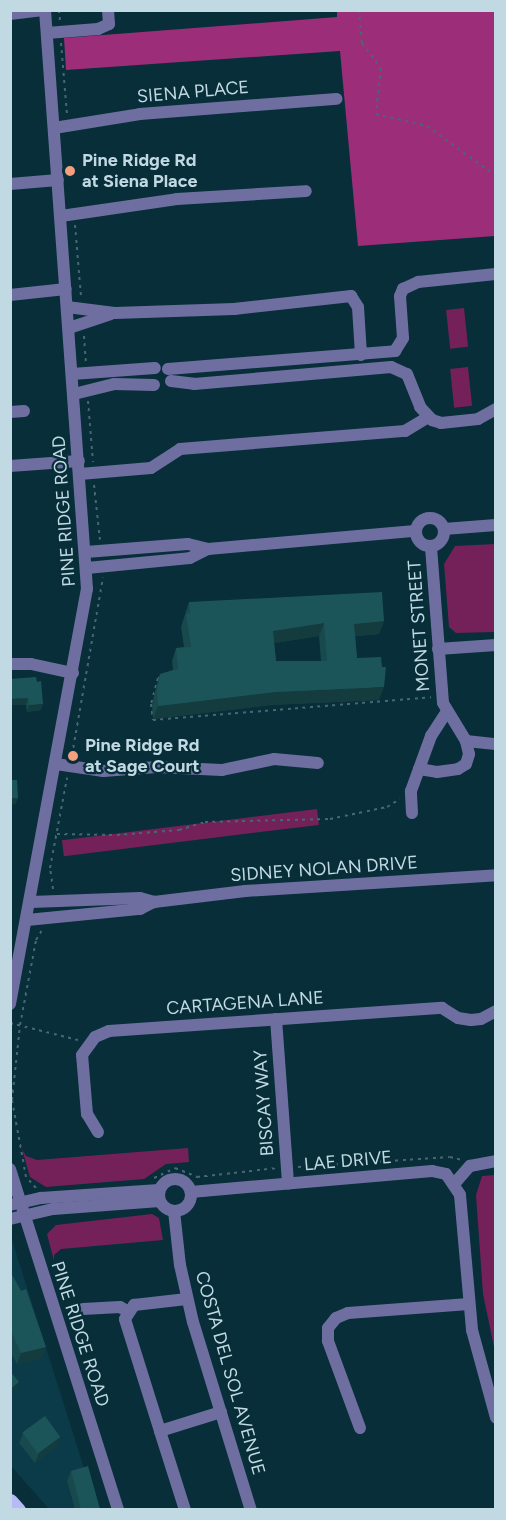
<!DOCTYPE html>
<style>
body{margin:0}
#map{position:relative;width:506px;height:1520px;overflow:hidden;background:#072e39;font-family:Figtree,sans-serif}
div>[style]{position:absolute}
.built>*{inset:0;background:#0b3b48}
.green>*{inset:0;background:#74215a;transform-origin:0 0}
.forest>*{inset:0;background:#9c2d79}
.path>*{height:2px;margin-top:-1px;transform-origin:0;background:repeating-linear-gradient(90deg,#466872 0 3px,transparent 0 7.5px)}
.minor>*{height:12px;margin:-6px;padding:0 6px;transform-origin:6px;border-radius:6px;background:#6e6fa0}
.minor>.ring{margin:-6px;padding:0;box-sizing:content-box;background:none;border:12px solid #6e6fa0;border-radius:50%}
.major>*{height:15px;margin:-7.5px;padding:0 7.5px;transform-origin:7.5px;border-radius:7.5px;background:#b8baf7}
.wall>*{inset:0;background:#18494d}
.shaded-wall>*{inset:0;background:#143c3e}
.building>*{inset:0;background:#1c5559;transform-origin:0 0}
.dots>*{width:16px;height:16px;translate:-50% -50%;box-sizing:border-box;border:3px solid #072e39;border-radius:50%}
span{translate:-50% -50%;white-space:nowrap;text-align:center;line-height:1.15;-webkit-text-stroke:4.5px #072e39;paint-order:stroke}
.street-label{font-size:18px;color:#c1d9e2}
.poi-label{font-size:18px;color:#c1d9e2;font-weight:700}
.left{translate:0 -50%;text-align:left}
.frame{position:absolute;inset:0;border:12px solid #c1d9e2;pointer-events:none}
</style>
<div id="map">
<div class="built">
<i style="clip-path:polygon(10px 1237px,11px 1237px,97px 1509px,49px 1509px,11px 1466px)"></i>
</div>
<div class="green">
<i style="left:464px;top:308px;width:39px;height:18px;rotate:84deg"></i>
<i style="left:468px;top:367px;width:39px;height:18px;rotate:84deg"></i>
<i style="clip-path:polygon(495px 544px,495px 632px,456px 633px,449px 627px,444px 564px,455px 546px)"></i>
<i style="left:317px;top:809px;width:16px;height:257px;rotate:83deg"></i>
<i style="clip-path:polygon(188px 1148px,189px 1162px,166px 1164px,144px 1179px,46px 1187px,30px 1177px,22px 1149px,26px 1156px,37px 1160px)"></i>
<i style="clip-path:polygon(495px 1175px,496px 1175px,495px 1352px,483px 1294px,476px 1195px,482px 1176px)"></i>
<i style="clip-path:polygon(152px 1214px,159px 1218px,163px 1240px,61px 1249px,54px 1255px,54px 1261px,47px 1234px,56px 1225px)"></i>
</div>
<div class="forest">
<i style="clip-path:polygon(337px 11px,495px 11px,495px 236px,358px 246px,340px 51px,66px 70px,64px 38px,337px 17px)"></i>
</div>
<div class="path">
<i style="left:59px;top:10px;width:12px;rotate:85deg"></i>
<i style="left:359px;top:10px;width:33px;rotate:85deg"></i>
<i style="left:362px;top:43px;width:31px;rotate:53deg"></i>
<i style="left:381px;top:68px;width:46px;rotate:96.2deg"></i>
<i style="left:376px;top:114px;width:52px;rotate:13.2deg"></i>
<i style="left:427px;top:126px;width:85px;rotate:35.9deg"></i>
<i style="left:61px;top:43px;width:72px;rotate:85.2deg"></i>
<i style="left:75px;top:225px;width:72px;rotate:85.2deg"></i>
<i style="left:84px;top:336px;width:27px;rotate:86deg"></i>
<i style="left:88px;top:401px;width:61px;rotate:85.3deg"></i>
<i style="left:94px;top:485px;width:55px;rotate:83.8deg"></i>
<i style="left:161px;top:677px;width:3px;rotate:162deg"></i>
<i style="left:158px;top:678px;width:27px;rotate:105deg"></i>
<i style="left:151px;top:704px;width:16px;rotate:83deg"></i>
<i style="left:153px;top:720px;width:279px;rotate:-4.7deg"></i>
<i style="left:72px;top:755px;width:180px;rotate:-80.1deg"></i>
<i style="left:57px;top:834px;width:60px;rotate:1deg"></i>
<i style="left:117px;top:835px;width:62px;rotate:-4.6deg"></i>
<i style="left:179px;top:830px;width:27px;rotate:-17deg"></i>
<i style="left:205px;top:822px;width:125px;rotate:-1.4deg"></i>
<i style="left:330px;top:819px;width:58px;rotate:-11.9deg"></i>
<i style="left:387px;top:807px;width:15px;rotate:-32deg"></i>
<i style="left:53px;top:889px;width:21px;rotate:-98deg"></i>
<i style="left:50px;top:868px;width:92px;rotate:-79.3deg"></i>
<i style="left:10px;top:1023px;width:70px;rotate:14deg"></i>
<i style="left:298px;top:1167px;width:152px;rotate:-3.8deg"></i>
<i style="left:450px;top:1157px;width:12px;rotate:14deg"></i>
<i style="left:154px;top:1178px;width:23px;rotate:-25deg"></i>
<i style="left:175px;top:1168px;width:24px;rotate:22deg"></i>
<i style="left:197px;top:1177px;width:81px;rotate:-6.4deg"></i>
<i style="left:36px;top:1188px;width:15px;rotate:-132deg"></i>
<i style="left:26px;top:1177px;width:78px;rotate:-100.3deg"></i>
<i style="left:12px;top:1100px;width:75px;rotate:-83.9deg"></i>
<i style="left:20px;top:1025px;width:86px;rotate:-79.3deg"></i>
<i style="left:36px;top:940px;width:12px;rotate:-59deg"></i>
</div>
<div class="minor">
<i style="left:10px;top:14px;width:31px;rotate:-7deg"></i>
<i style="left:47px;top:33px;width:51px;rotate:-4.5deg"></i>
<i style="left:98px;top:29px;width:12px;rotate:-24deg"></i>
<i style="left:109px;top:24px;width:14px;rotate:-94deg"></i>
<i style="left:54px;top:128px;width:87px;rotate:-9.2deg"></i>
<i style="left:140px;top:114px;width:197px;rotate:-4.4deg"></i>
<i style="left:10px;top:184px;width:48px;rotate:-4.8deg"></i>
<i style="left:61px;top:216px;width:117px;rotate:-8.3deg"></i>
<i style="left:177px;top:199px;width:129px;rotate:-3.5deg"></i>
<i style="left:10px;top:295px;width:56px;rotate:-6.1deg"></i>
<i style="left:67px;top:307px;width:48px;rotate:7.1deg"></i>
<i style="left:115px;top:313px;width:119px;rotate:-1.9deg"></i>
<i style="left:234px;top:309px;width:118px;rotate:-6.3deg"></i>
<i style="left:351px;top:296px;width:13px;rotate:58deg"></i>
<i style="left:358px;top:307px;width:48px;rotate:86.4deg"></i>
<i style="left:69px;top:328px;width:44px;rotate:-18.4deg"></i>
<i style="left:168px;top:369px;width:228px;rotate:-4.5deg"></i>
<i style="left:395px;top:351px;width:15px;rotate:-58deg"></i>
<i style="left:403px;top:338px;width:42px;rotate:-94.1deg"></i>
<i style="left:400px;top:296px;width:8px;rotate:-67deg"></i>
<i style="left:403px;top:289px;width:17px;rotate:-25deg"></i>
<i style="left:418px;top:282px;width:78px;rotate:-5.9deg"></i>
<i style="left:72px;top:374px;width:83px;rotate:-4.1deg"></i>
<i style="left:171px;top:381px;width:23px;rotate:7deg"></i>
<i style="left:194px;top:384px;width:198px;rotate:-4.9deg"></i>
<i style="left:391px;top:367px;width:17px;rotate:24deg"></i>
<i style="left:407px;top:374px;width:35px;rotate:68deg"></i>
<i style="left:420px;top:407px;width:18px;rotate:47deg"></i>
<i style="left:432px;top:420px;width:9px;rotate:18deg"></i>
<i style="left:441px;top:423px;width:37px;rotate:-6deg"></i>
<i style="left:478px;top:419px;width:21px;rotate:-29deg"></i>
<i style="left:74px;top:394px;width:41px;rotate:-14deg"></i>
<i style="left:114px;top:384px;width:40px;rotate:1.4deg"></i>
<i style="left:10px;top:412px;width:14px;rotate:-4deg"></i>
<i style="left:10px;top:466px;width:69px;rotate:-4.1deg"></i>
<i style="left:80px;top:474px;width:71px;rotate:-4.8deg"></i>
<i style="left:151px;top:468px;width:35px;rotate:-33deg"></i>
<i style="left:180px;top:449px;width:226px;rotate:-4.6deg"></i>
<i style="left:405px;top:431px;width:27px;rotate:-31deg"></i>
<i class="ring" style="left:416px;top:518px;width:16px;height:16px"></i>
<i style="left:444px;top:529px;width:52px;rotate:-4.4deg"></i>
<i style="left:431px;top:547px;width:156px;rotate:85.6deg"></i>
<i style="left:443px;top:703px;width:44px;rotate:58.8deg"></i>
<i style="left:466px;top:741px;width:30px;rotate:6deg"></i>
<i style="left:86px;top:552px;width:102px;rotate:-4.5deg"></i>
<i style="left:188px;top:544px;width:21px;rotate:14deg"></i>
<i style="left:208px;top:549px;width:208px;rotate:-5deg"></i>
<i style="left:87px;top:568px;width:103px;rotate:-5.5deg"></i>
<i style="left:190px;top:558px;width:20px;rotate:-27deg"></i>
<i style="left:438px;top:649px;width:58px;rotate:-3.9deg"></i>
<i style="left:10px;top:664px;width:21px"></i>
<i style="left:31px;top:664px;width:43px;rotate:12.1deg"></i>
<i style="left:56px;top:764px;width:48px;rotate:8.5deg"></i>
<i style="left:103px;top:771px;width:54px;rotate:-4.2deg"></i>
<i style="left:157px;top:767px;width:65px;rotate:2.6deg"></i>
<i style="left:222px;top:770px;width:53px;rotate:-11.9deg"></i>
<i style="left:274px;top:759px;width:44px;rotate:5.2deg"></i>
<i style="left:419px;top:769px;width:18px;rotate:9deg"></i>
<i style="left:437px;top:772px;width:21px;rotate:-8deg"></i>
<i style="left:458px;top:769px;width:9px;rotate:-32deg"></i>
<i style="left:466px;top:764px;width:10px;rotate:-73deg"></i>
<i style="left:469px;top:754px;width:13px;rotate:-103deg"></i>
<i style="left:412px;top:813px;width:22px;rotate:-93deg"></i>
<i style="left:411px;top:791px;width:59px;rotate:-70deg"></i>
<i style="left:431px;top:736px;width:27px;rotate:-57deg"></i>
<i style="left:31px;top:902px;width:109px;rotate:-2.1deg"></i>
<i style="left:140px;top:898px;width:15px;rotate:16deg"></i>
<i style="left:27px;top:920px;width:114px;rotate:-5.6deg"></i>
<i style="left:140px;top:909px;width:16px;rotate:-27deg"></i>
<i style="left:154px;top:902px;width:92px;rotate:-6.9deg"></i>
<i style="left:245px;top:891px;width:252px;rotate:-3.6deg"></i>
<i style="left:10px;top:1004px;width:422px;rotate:-79.5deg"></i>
<i style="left:87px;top:589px;width:581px;rotate:-94.15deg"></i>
<i style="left:276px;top:1019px;width:165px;rotate:85.8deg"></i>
<i style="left:98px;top:1132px;width:21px;rotate:-121deg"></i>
<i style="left:87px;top:1114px;width:59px;rotate:-94.8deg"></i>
<i style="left:82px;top:1055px;width:22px;rotate:-54deg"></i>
<i style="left:95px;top:1037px;width:15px;rotate:-23deg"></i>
<i style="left:109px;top:1031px;width:334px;rotate:-4deg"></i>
<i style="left:442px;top:1008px;width:19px;rotate:32deg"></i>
<i style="left:458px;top:1018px;width:13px;rotate:9deg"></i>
<i style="left:471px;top:1020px;width:10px;rotate:-6deg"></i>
<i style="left:481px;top:1019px;width:17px;rotate:-28deg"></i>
<i style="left:10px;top:1169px;width:358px;rotate:72.4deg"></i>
<i class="ring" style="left:159px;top:1179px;width:20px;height:20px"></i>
<i style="left:455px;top:1183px;width:23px;rotate:-49deg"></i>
<i style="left:470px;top:1166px;width:26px;rotate:-11deg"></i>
<i style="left:191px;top:1192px;width:242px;rotate:-5deg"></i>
<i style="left:432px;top:1171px;width:14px;rotate:12deg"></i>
<i style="left:446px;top:1174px;width:25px;rotate:56deg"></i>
<i style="left:460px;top:1195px;width:136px;rotate:84.9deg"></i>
<i style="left:472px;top:1330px;width:91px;rotate:74.7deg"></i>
<i style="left:10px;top:1205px;width:32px;rotate:-13deg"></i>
<i style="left:41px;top:1198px;width:118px;rotate:-3.9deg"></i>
<i style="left:174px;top:1211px;width:54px;rotate:83.7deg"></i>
<i style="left:180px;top:1265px;width:58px;rotate:77.2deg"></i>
<i style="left:193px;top:1322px;width:197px;rotate:72.9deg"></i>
<i style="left:10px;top:1219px;width:44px;rotate:-13.1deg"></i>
<i style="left:53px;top:1209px;width:107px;rotate:-4.3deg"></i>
<i style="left:83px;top:1309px;width:37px;rotate:-3deg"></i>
<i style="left:120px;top:1307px;width:8px;rotate:30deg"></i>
<i style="left:360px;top:1428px;width:93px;rotate:-110.2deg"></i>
<i style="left:328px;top:1341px;width:13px;rotate:-90deg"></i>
<i style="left:328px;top:1328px;width:13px;rotate:-51deg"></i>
<i style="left:336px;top:1318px;width:13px;rotate:-23deg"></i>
<i style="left:348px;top:1313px;width:121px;rotate:-4.3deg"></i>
<i style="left:160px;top:1431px;width:117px;rotate:-107.4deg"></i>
<i style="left:125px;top:1319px;width:17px;rotate:-57deg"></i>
<i style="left:134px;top:1305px;width:53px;rotate:-6.5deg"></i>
<i style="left:185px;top:1510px;width:83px;rotate:-107.6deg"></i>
<i style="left:160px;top:1431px;width:64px;rotate:-17.3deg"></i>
</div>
<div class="major">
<i style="left:10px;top:1501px;width:12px;rotate:48deg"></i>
</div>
<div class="wall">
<i style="clip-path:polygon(evenodd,189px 602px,384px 621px,379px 634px,355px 636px,357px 658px,379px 700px,270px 705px,153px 719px,152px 705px,156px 687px,160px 674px,173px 670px,172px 661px,176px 648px,184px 647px,181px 627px,189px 602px,319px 636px,321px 661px,276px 661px,274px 643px,319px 636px)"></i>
<i style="clip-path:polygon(10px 679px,41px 710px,27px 712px,26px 705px)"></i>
<i style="clip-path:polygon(10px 1271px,21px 1291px,42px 1358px,17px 1364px,10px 1351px)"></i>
<i style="clip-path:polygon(23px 1433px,57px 1446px,35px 1463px,19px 1443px)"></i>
<i style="clip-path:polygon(71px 1471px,100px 1509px,75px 1509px,67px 1481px)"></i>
</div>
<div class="shaded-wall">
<i style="clip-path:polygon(384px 621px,379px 634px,349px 637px,354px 624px)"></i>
<i style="clip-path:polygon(324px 623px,319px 636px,269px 644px,273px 631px)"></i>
<i style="clip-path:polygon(384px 687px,379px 700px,270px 705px,153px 719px,158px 706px,275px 692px)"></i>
<i style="clip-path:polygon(28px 698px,26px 705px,10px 705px,10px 699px)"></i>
<i style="clip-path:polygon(43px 704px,41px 710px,27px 712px,29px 705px)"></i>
<i style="clip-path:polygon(10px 798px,18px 798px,16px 804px,10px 805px)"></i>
<i style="clip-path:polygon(46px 1347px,42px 1358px,17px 1364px,21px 1353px)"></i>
<i style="clip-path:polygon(19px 1382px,17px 1389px,10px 1393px,10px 1389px)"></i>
<i style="clip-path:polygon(60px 1437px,57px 1446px,35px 1463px,39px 1453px)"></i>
</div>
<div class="building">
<i style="clip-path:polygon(evenodd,382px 592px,384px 621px,354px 624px,357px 658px,381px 657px,382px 667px,386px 667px,384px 687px,275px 692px,158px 706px,157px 692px,160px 674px,178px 669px,176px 648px,191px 647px,186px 614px,190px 613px,189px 602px,382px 592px,324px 623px,327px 661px,276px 661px,273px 631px,324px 623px)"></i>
<i style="clip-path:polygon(36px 677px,37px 682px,41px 681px,43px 704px,29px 705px,28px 698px,10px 699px,10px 679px)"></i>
<i style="clip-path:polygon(10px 772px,11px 772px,12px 780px,17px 780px,18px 798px,10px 798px)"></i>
<i style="clip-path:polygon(10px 1271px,21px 1291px,26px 1289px,46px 1347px,21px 1353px,10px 1329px)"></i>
<i style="clip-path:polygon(10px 1371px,19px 1382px,10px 1389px)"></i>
<i style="left:45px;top:1416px;width:26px;height:28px;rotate:54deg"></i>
<i style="clip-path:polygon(88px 1466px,100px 1509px,81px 1509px,71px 1471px)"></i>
</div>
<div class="dots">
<i style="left:70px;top:171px;background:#f2a07f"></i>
<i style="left:73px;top:756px;background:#f2a07f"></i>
</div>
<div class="street-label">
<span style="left:193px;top:92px;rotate:-5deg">SIENA PLACE</span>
<span style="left:64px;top:511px;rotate:-94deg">PINE RIDGE ROAD</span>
<span style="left:419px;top:626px;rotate:-94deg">MONET STREET</span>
<span style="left:324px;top:869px;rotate:-4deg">SIDNEY NOLAN DRIVE</span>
<span style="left:245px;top:1003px;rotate:-4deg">CARTAGENA LANE</span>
<span style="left:264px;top:1103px;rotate:-94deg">BISCAY WAY</span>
<span style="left:348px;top:1161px;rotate:-5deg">LAE DRIVE</span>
<span style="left:80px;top:1334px;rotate:72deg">PINE RIDGE ROAD</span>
<span style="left:230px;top:1373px;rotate:74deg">COSTA DEL SOL AVENUE</span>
</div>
<div class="poi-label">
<span class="left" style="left:82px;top:171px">Pine Ridge Rd<br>at Siena Place</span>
<span class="left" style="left:85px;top:756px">Pine Ridge Rd<br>at Sage Court</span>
</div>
<div class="frame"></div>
</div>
